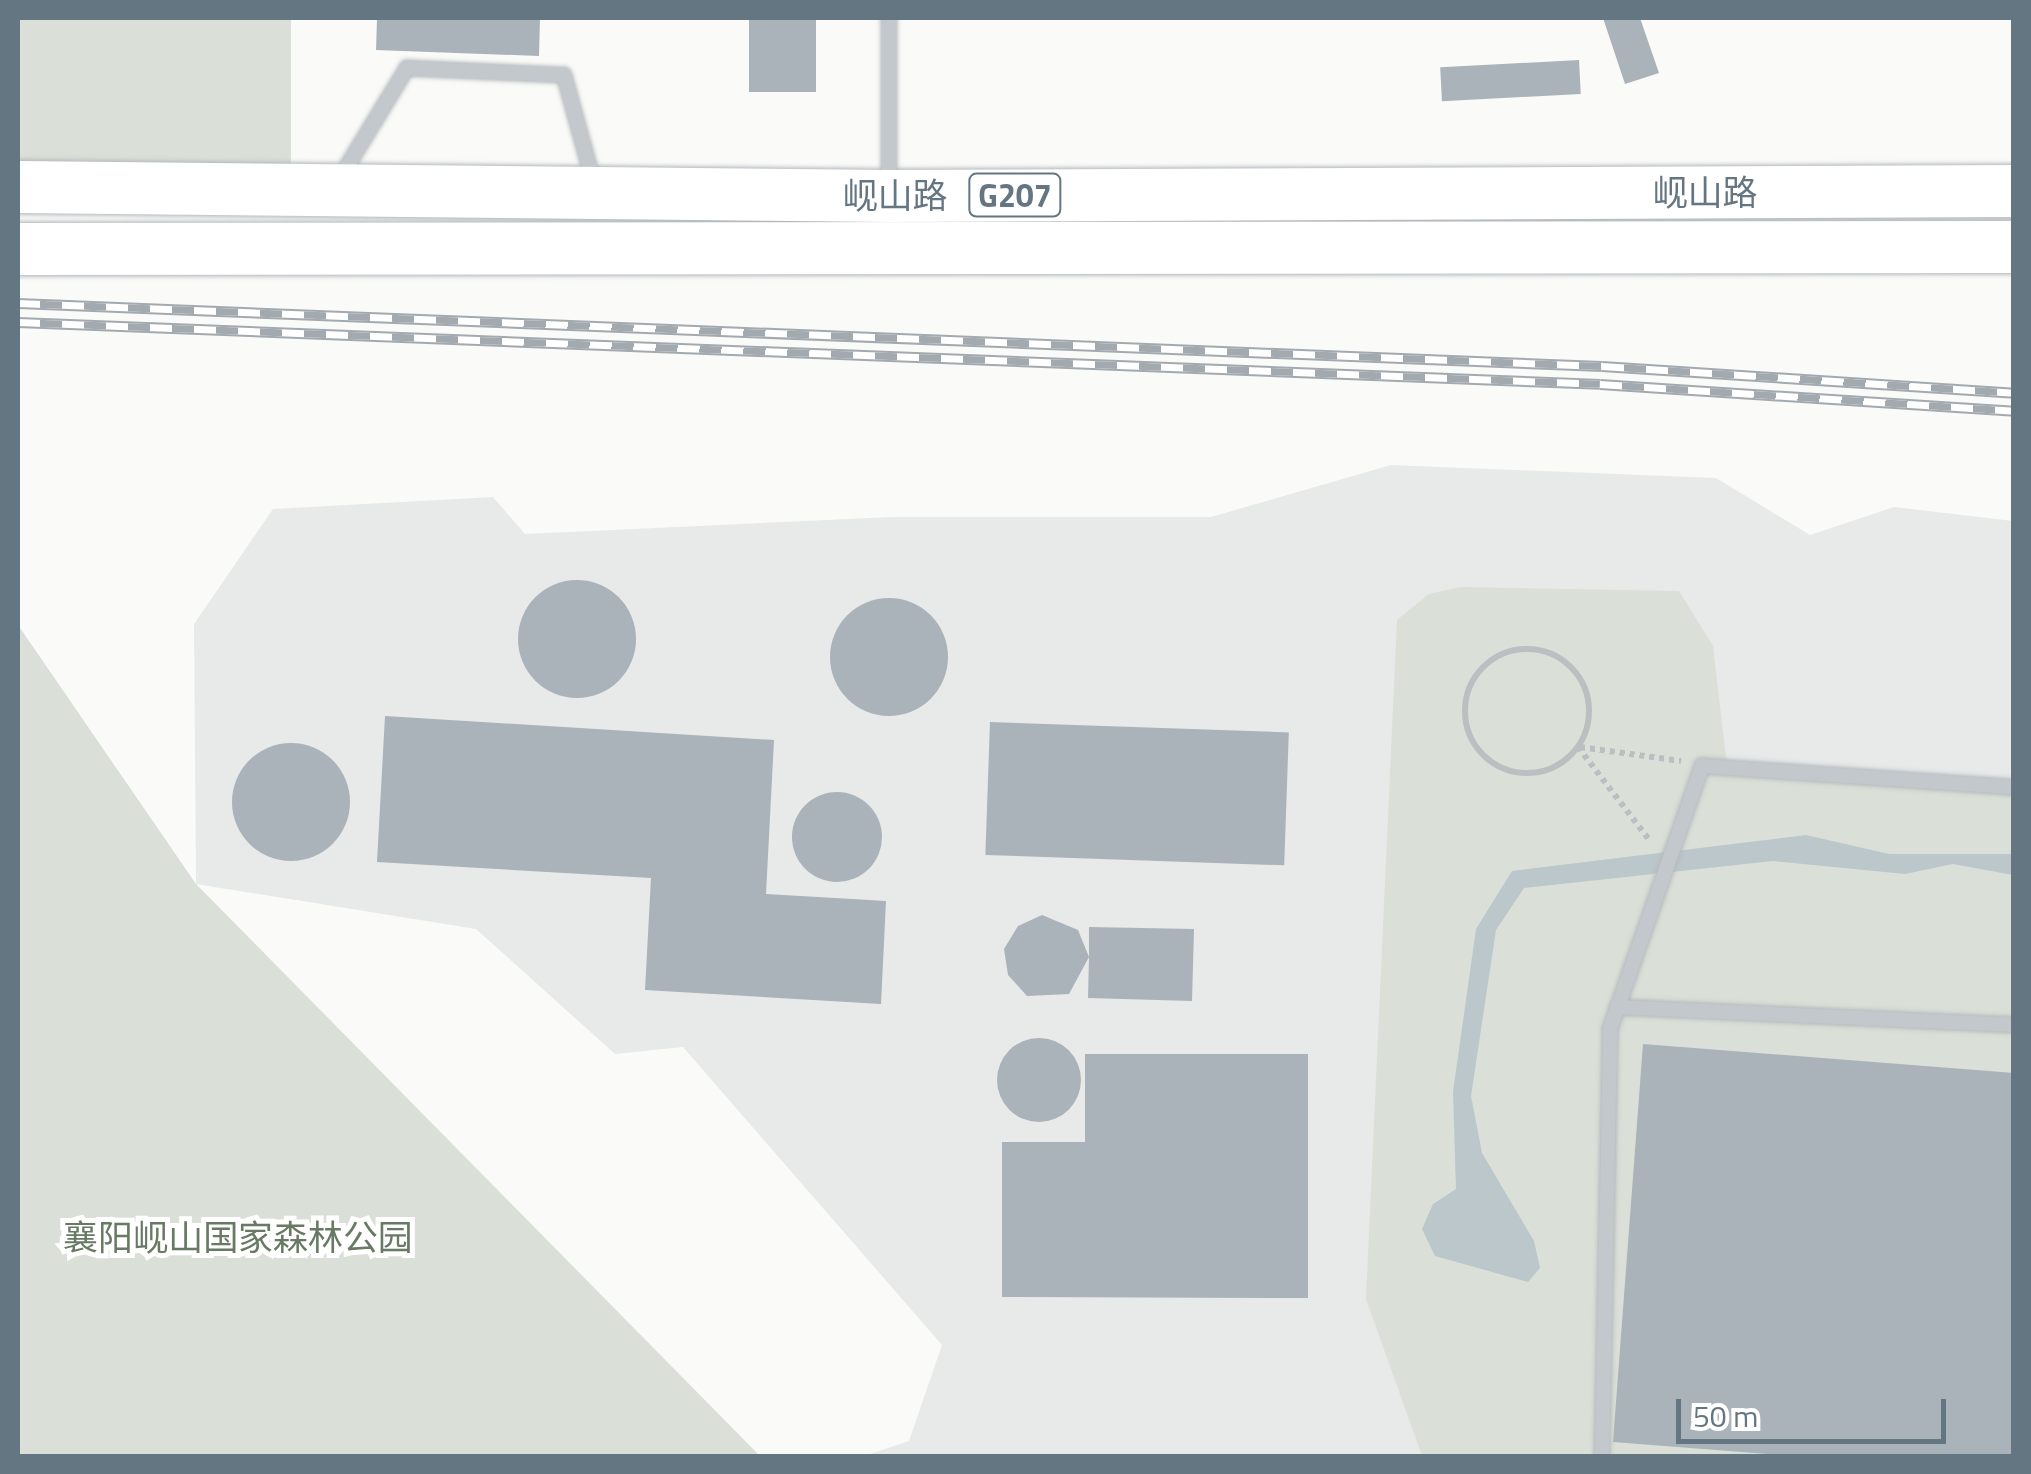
<!DOCTYPE html>
<meta charset="utf-8">
<style>
body{margin:0}
#map{position:relative;width:2031px;height:1474px;overflow:hidden;background:#fafaf8;font-family:"Titillium Web","Noto Sans SC",sans-serif}
div>[style]{position:absolute}
.built>*{inset:0;background:#e8e9e9}
.green>*{inset:0;background:#dadfd7;transform-origin:0 0}
.water>*{inset:0;background:#bbc7cb}
.building>*{inset:0;background:#aab3b9;transform-origin:0 0}
.round{border-radius:50%}
.path>*{height:6px;margin-top:-3px;transform-origin:0;background:repeating-linear-gradient(90deg,#bbbfc2 0 5px,transparent 0 10px)}
.path>.ring{margin:-3px;padding:0;box-sizing:content-box;background:none;border:6px solid #bbbfc2;border-radius:50%}
.roads{filter:drop-shadow(0 0 2px #b4b9bd) drop-shadow(0 0 2px #b4b9bd)}
.lane>*{height:14px;margin:-7px;padding:0 7px;transform-origin:7px;border-radius:7px;background:#c3c8cc}
.highway>*{height:52px;margin:-26px;padding:0 26px;transform-origin:26px;border-radius:26px;background:#fff}
.rail>*{height:11px;margin-top:-5.5px;transform-origin:0;background:repeating-linear-gradient(90deg,#fff 0 22px,#a2aab0 0 44px);box-sizing:border-box;border-block:2px solid #a2aab0}
span{translate:-50% -50%;white-space:nowrap;text-align:center;line-height:1.15;-webkit-text-stroke:10px #fff;paint-order:stroke}
.shield-label span{padding:2px 8px;background:#fff;border:2px solid;border-radius:8px;-webkit-text-stroke-width:0}
.shield-label{font-size:32px;color:#657683;font-weight:700}
.street-label{font-size:35px;color:#657683}
.park-label{font-size:35px;color:#687a64}
.frame{position:absolute;inset:0;border:20px solid #657683;pointer-events:none}
.scale{position:absolute;left:1676px;top:1399px;width:270px;height:45px;box-sizing:border-box;border:5px solid #657683;border-top:0;padding-left:12px;font-size:30px;line-height:35px;white-space:nowrap;color:#657683;-webkit-text-stroke:8px #fff;paint-order:stroke}
</style>
<div id="map">
<div class="built">
<i style="clip-path:polygon(1391px 465px,1716px 478px,1810px 535px,1894px 507px,2013px 521px,2013px 1456px,864px 1456px,909px 1441px,942px 1345px,683px 1047px,615px 1054px,476px 929px,196px 884px,194px 624px,273px 509px,493px 497px,525px 534px,892px 517px,1211px 517px)"></i>
</div>
<div class="green">
<i style="left:18px;top:18px;width:273px;height:169px"></i>
<i style="clip-path:polygon(1460px 587px,1679px 591px,1713px 646px,1727px 767px,2013px 787px,2013px 1456px,1422px 1456px,1366px 1299px,1397px 620px,1429px 594px)"></i>
<i style="clip-path:polygon(18px 625px,196px 884px,760px 1456px,18px 1456px)"></i>
</div>
<div class="water">
<i style="clip-path:polygon(1806px 835px,1889px 854px,2013px 854px,2013px 875px,1953px 864px,1905px 874px,1773px 861px,1524px 888px,1496px 930px,1471px 1096px,1482px 1153px,1534px 1241px,1540px 1268px,1528px 1282px,1435px 1256px,1422px 1229px,1433px 1204px,1456px 1189px,1453px 1092px,1476px 929px,1512px 871px)"></i>
</div>
<div class="building">
<i style="clip-path:polygon(377px 18px,540px 18px,539px 56px,376px 50px)"></i>
<i style="left:749px;top:18px;width:67px;height:74px"></i>
<i style="clip-path:polygon(1603px 18px,1640px 18px,1659px 73px,1625px 84px)"></i>
<i style="left:1579px;top:60px;width:34px;height:139px;rotate:87deg"></i>
<i class="round" style="left:518px;top:580px;width:118px;height:118px"></i>
<i class="round" style="left:830px;top:598px;width:118px;height:118px"></i>
<i style="clip-path:polygon(385px 716px,774px 740px,766px 894px,886px 901px,881px 1004px,645px 990px,651px 878px,377px 862px)"></i>
<i style="left:990px;top:722px;width:299px;height:133px;rotate:2deg"></i>
<i class="round" style="left:232px;top:743px;width:118px;height:118px"></i>
<i class="round" style="left:792px;top:792px;width:90px;height:90px"></i>
<i style="clip-path:polygon(1042px 915px,1078px 930px,1089px 957px,1089px 927px,1194px 929px,1192px 1001px,1088px 998px,1089px 957px,1069px 994px,1027px 996px,1008px 975px,1004px 949px,1018px 926px)"></i>
<i class="round" style="left:997px;top:1038px;width:84px;height:84px"></i>
<i style="clip-path:polygon(1643px 1044px,2014px 1073px,2014px 1456px,1792px 1456px,1613px 1442px)"></i>
<i style="clip-path:polygon(1085px 1054px,1308px 1054px,1308px 1298px,1002px 1297px,1002px 1142px,1085px 1142px)"></i>
</div>
<div class="path">
<i class="ring" style="left:1465px;top:649px;width:118px;height:118px"></i>
<i style="left:1578px;top:747px;width:118px;rotate:52.5deg"></i>
<i style="left:1580px;top:747px;width:102px;rotate:7.9deg"></i>
</div>
<div class="roads">
<div class="lane">
<i style="left:889px;top:18px;width:167px;rotate:90deg"></i>
<i style="left:340px;top:178px;width:129px;rotate:-58.7deg"></i>
<i style="left:407px;top:68px;width:157px;rotate:2.6deg"></i>
<i style="left:564px;top:75px;width:113px;rotate:74.6deg"></i>
<i style="left:1617px;top:1007px;width:397px;rotate:2.6deg"></i>
<i style="left:1602px;top:1456px;width:427px;rotate:-88.9deg"></i>
<i style="left:1610px;top:1029px;width:279px;rotate:-70.7deg"></i>
<i style="left:1702px;top:766px;width:313px;rotate:3.9deg"></i>
</div>
<div class="highway">
<i style="left:18px;top:187px;width:871px;rotate:0.59deg"></i>
<i style="left:889px;top:196px;width:1125px;rotate:-0.25deg"></i>
<i style="left:18px;top:249px;width:1996px;rotate:-0.06deg"></i>
</div>
</div>
<div class="rail">
<i style="left:18px;top:303px;width:1585px;rotate:2.28deg"></i>
<i style="left:1602px;top:366px;width:413px;rotate:3.7deg"></i>
<i style="left:18px;top:322px;width:1583px;rotate:2.24deg"></i>
<i style="left:1600px;top:384px;width:415px;rotate:3.7deg"></i>
</div>
<div class="shield-label">
<span style="left:1015px;top:195px">G207</span>
</div>
<div class="street-label">
<span style="left:1705px;top:192px">岘山路</span>
<span style="left:895px;top:195px">岘山路</span>
</div>
<div class="park-label">
<span style="left:238px;top:1237px">襄阳岘山国家森林公园</span>
</div>
<div class="frame"></div>
<div class="scale">50 m</div>
</div>
